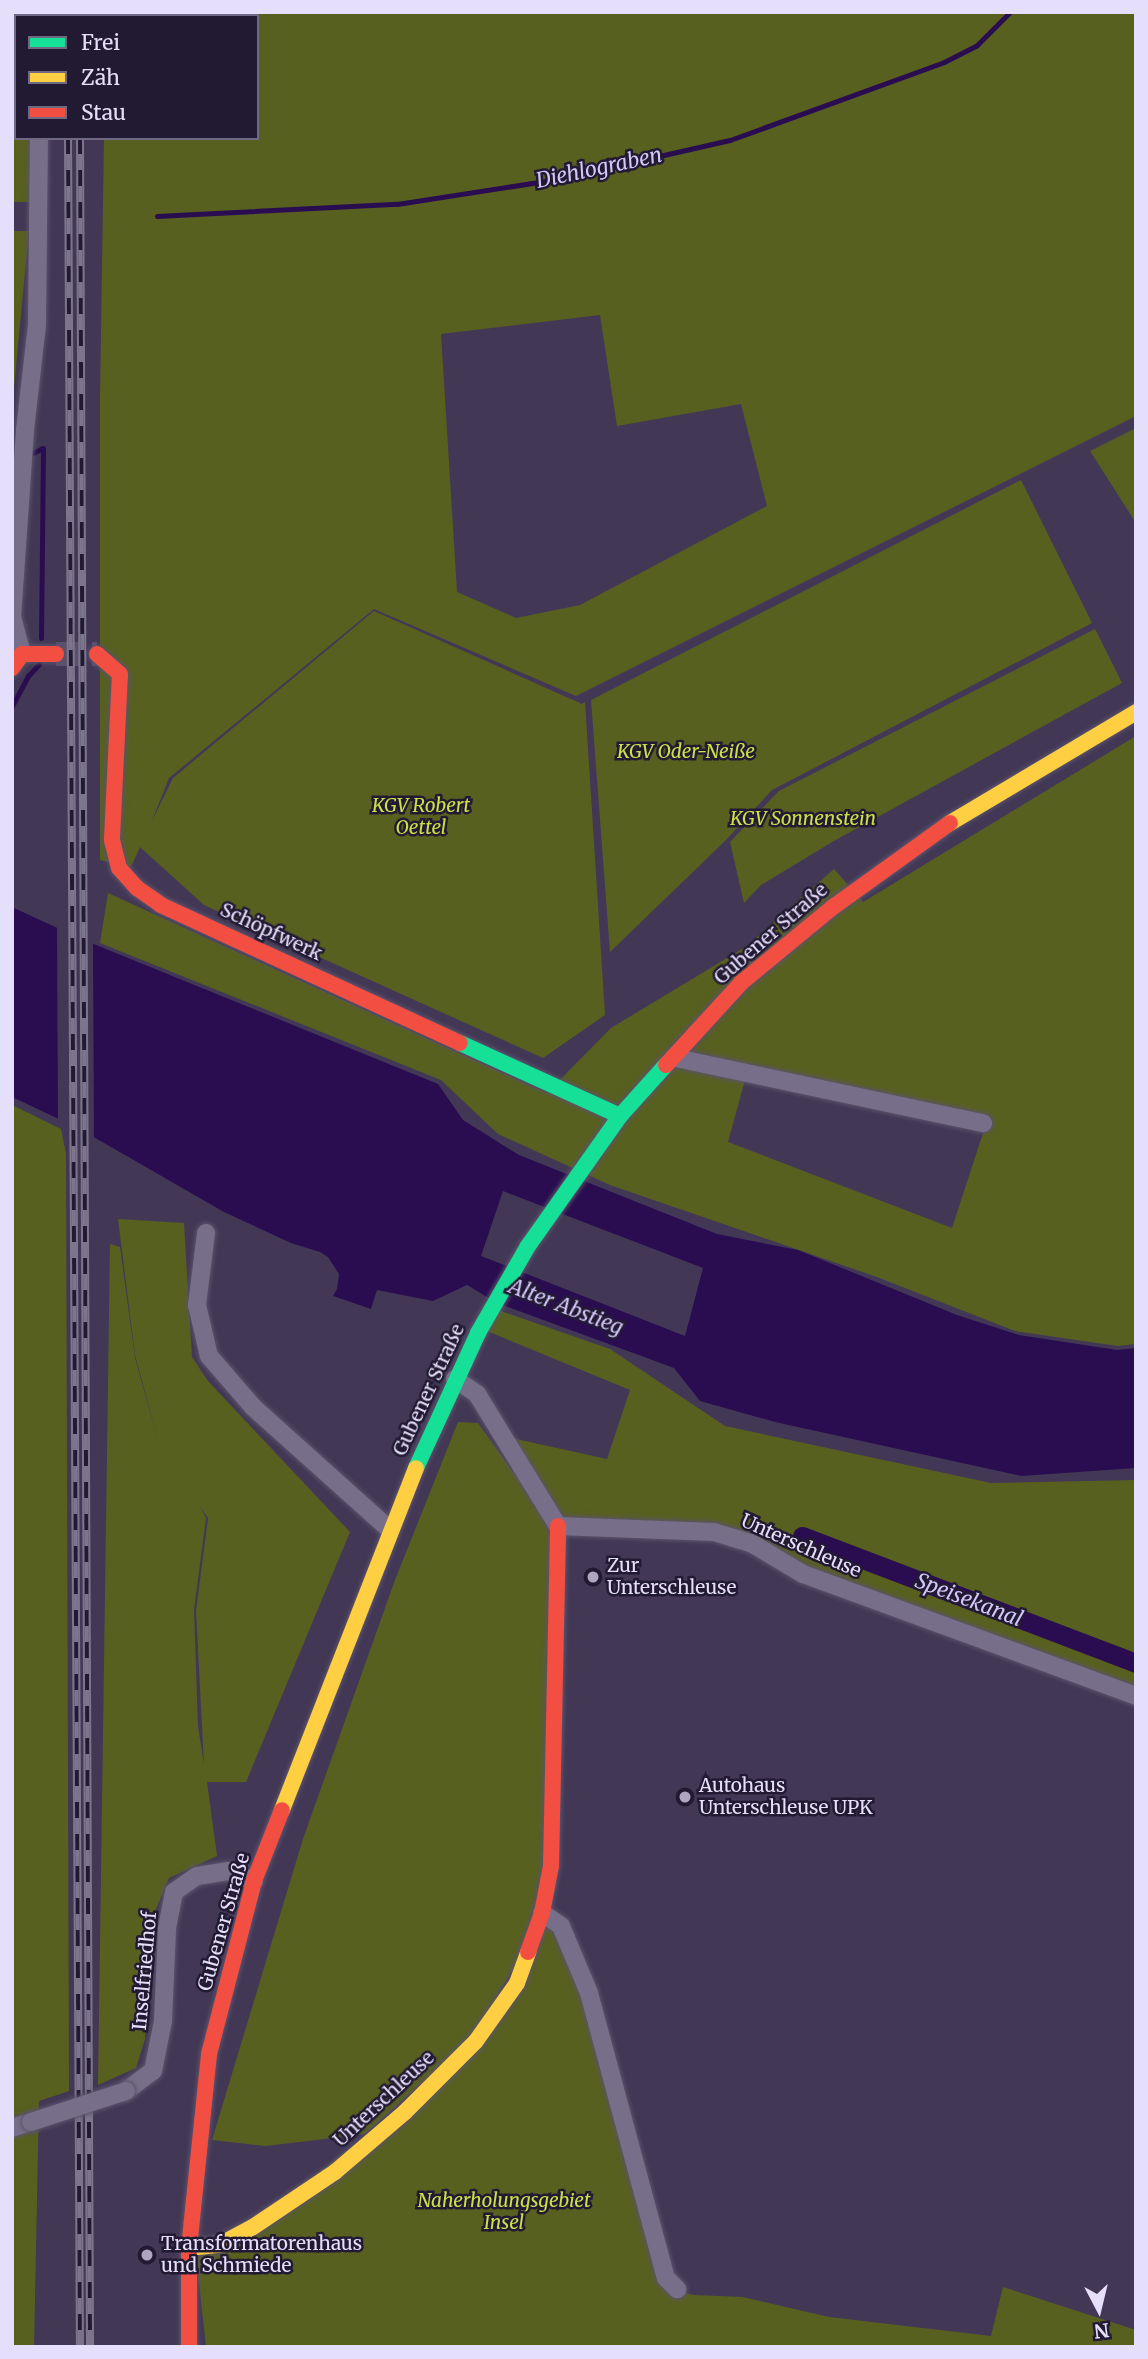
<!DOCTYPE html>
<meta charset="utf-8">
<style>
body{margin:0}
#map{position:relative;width:1148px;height:2359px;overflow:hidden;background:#423856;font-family:Merriweather,serif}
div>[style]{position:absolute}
.green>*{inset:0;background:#586020}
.water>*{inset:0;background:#2a0d50}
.pier>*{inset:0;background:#423856}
.stream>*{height:5px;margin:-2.5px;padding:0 2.5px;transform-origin:2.5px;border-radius:2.5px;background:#2a0d50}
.canal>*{height:19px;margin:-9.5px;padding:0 9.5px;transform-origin:9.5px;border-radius:9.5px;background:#2a0d50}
.secondary-tunnel>*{height:24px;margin-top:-12px;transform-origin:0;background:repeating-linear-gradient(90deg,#5b516f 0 24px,transparent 0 36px)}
.roads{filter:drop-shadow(0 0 2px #5b536b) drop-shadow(0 0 2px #5b536b)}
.street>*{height:18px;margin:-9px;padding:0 9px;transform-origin:9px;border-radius:9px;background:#776f89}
.fast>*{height:16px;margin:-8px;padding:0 8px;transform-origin:8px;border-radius:8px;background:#16e098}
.slow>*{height:16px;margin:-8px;padding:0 8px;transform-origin:8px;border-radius:8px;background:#ffcf43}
.jam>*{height:16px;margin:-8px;padding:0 8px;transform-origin:8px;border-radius:8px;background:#f24e42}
.rail>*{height:8px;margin-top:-4px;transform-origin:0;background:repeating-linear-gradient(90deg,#221a33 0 16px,#7d758d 0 32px);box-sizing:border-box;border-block:2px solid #7d758d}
.bridges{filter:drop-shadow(0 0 2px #5b536b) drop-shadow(0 0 2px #5b536b)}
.street-bridge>*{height:18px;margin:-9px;padding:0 9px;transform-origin:9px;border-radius:9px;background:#776f89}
.dots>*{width:19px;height:19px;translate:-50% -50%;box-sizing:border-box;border:4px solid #221a33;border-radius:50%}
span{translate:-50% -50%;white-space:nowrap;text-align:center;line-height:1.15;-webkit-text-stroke:5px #221a33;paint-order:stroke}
.park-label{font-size:19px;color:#cce146;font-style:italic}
.street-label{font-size:19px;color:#e6dffb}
.poi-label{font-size:19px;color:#e6dffb}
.left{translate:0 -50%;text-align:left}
.water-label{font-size:21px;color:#d3c6f8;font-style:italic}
.frame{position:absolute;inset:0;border:14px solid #e6dffb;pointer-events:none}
.legend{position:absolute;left:14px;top:14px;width:245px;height:126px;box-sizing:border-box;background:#221a33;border:2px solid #706983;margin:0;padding:9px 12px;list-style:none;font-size:21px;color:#e6dffb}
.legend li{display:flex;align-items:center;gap:14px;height:35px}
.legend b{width:35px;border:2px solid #706983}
.north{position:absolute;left:1064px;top:2275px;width:70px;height:70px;-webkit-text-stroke:5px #221a33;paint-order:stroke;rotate:173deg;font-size:19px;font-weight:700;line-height:28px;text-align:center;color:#e6dffb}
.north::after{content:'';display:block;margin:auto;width:24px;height:32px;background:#e6dffb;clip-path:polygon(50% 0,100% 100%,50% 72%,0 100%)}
</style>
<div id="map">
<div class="green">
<i style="clip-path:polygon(12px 12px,34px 12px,34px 16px,16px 16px,16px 138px,33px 138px,31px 202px,12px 202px)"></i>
<i style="clip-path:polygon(evenodd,106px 12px,1136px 12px,1136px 416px,576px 696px,374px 609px,169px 778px,151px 823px,173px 778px,374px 611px,582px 704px,585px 702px,605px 1015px,543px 1058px,204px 905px,140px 847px,131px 867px,100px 860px,100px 398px,104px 138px,257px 138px,257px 16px,106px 16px,106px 12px,600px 315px,617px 426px,741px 404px,767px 506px,580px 605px,516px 618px,457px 592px,441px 334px,600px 315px)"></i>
<i style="clip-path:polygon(12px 231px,29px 231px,12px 408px)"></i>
<i style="clip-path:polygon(1136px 428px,1136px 523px,1090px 451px)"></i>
<i style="clip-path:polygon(1021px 480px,1092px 623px,772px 790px,726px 840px,610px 952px,591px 700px)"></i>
<i style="clip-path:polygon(1095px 629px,1122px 683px,832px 842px,761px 885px,744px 903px,730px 842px,779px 791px)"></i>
<i style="clip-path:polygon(evenodd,1136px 736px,1136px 1344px,1118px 1346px,1015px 1331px,877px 1277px,610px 1185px,498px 1134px,441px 1080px,100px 943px,108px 893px,547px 1093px,611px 1028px,747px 946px,834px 869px,863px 902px,1136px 736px,745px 1080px,984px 1130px,952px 1228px,728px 1142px,745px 1080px)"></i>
<i style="clip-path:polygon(12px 1105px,61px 1129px,66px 1154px,69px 2091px,39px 2101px,34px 2347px,12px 2347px)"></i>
<i style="clip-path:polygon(evenodd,118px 1219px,184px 1223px,192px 1357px,208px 1381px,350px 1532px,246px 1782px,207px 1782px,217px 1856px,169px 1878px,147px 1931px,145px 2039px,136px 2068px,98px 2085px,110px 1244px,120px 1247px,135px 1358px,160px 1447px,135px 1355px,118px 1219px,200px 1507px,208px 1518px,196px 1611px,204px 1765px,198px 1726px,194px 1610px,206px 1518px,200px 1507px)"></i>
<i style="clip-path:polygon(498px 1310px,610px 1349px,725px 1426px,991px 1483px,1136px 1480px,1136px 1693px,807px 1573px,754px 1539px,561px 1523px,507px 1437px,607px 1459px,630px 1390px,487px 1331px)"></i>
<i style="clip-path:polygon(458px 1422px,478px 1423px,552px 1526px,547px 1848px,527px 1946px,471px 2039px,365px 2134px,266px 2146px,212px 2140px,303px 1839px,395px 1580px)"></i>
<i style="clip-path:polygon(546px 1918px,559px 1928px,584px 1994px,666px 2288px,694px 2295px,743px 2297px,829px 2317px,991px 2336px,1003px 2287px,1136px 2330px,1136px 2347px,206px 2347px,196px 2256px,219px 2250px,480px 2047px)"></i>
</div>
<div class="water">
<i style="clip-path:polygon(evenodd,12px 907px,79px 938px,438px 1084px,463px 1120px,519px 1155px,717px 1234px,798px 1250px,957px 1315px,1019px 1335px,1117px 1350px,1136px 1348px,1136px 1468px,1021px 1476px,775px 1422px,700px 1401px,674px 1368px,497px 1303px,467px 1285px,433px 1301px,377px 1290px,371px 1309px,333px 1296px,337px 1289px,339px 1274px,328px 1257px,320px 1252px,291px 1243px,224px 1212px,78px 1128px,12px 1097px,12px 907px,503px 1191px,703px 1268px,685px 1336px,481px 1256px,503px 1191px)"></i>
</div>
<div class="pier">
<i style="clip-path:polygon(57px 923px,93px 940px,94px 1141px,58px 1122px)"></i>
</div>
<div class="stream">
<i style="left:157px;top:216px;width:240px;rotate:-2.9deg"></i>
<i style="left:397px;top:204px;width:163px;rotate:-8.8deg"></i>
<i style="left:558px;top:179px;width:176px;rotate:-12.8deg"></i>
<i style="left:730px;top:140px;width:228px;rotate:-20deg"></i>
<i style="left:944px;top:62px;width:37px;rotate:-27deg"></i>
<i style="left:977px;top:45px;width:47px;rotate:-45deg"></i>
<i style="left:31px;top:454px;width:13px;rotate:-27deg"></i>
<i style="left:43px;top:448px;width:190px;rotate:90.6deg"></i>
<i style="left:12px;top:706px;width:34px;rotate:-62deg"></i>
<i style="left:28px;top:676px;width:16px;rotate:-47deg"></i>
</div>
<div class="canal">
<i style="left:802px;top:1536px;width:357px;rotate:20.8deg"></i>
</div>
<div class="secondary-tunnel">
<i style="left:56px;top:654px;width:41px"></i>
</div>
<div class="roads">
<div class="street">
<i style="left:38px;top:12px;width:4px;rotate:90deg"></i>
<i style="left:22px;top:654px;width:38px;rotate:-105deg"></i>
<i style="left:12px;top:617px;width:187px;rotate:-86deg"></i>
<i style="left:25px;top:430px;width:107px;rotate:-83.5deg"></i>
<i style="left:37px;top:324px;width:186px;rotate:-89.4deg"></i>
<i style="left:676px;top:1058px;width:314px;rotate:12deg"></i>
<i style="left:206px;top:1233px;width:73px;rotate:97.1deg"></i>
<i style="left:197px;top:1305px;width:52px;rotate:76.8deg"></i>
<i style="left:209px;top:1356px;width:67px;rotate:49.2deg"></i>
<i style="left:253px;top:1407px;width:184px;rotate:41.9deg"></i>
<i style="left:455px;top:1379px;width:27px;rotate:34deg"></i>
<i style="left:477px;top:1394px;width:155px;rotate:58.5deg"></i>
<i style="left:558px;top:1526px;width:156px;rotate:2.2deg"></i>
<i style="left:714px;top:1532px;width:39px;rotate:17deg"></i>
<i style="left:751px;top:1543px;width:61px;rotate:30.8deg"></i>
<i style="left:803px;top:1574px;width:355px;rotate:20.1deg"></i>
<i style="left:542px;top:1913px;width:23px;rotate:34deg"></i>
<i style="left:561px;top:1926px;width:73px;rotate:67.3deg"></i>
<i style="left:589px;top:1993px;width:295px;rotate:74.9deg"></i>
<i style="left:666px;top:2278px;width:16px;rotate:45deg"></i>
<i style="left:126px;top:2091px;width:34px;rotate:-37deg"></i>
<i style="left:153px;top:2071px;width:51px;rotate:-78.7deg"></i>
<i style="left:163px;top:2021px;width:93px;rotate:-87.5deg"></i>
<i style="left:167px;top:1928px;width:37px;rotate:-79deg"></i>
<i style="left:174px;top:1892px;width:28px;rotate:-35deg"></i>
<i style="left:197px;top:1876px;width:32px;rotate:-9deg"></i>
<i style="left:229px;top:1871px;width:27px;rotate:22deg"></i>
<i style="left:12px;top:2128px;width:20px;rotate:-18deg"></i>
</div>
<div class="fast">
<i style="left:460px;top:1043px;width:176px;rotate:24.5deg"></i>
<i style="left:416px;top:1468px;width:149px;rotate:-65.3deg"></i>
<i style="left:478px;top:1333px;width:100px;rotate:-60.1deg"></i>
<i style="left:528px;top:1246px;width:159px;rotate:-54.7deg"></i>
<i style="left:620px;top:1116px;width:69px;rotate:-48deg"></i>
</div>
<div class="slow">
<i style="left:950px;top:823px;width:217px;rotate:-30.8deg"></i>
<i style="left:282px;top:1810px;width:367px;rotate:-68.6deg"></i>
<i style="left:189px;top:2248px;width:30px;rotate:-6deg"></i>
<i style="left:219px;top:2245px;width:38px;rotate:-28deg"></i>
<i style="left:253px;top:2227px;width:99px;rotate:-33.9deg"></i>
<i style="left:335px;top:2172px;width:92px;rotate:-40.6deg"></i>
<i style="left:405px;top:2112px;width:100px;rotate:-45deg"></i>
<i style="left:476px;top:2041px;width:71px;rotate:-54.7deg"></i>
<i style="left:517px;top:1983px;width:33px;rotate:-70deg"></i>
</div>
<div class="jam">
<i style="left:97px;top:654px;width:30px;rotate:41deg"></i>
<i style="left:120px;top:674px;width:166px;rotate:92.8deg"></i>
<i style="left:112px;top:840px;width:29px;rotate:76deg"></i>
<i style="left:119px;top:868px;width:27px;rotate:48deg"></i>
<i style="left:137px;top:888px;width:29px;rotate:35deg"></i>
<i style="left:161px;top:905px;width:329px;rotate:24.8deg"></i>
<i style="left:12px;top:668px;width:17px;rotate:-54deg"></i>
<i style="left:22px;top:654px;width:34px"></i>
<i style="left:666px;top:1065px;width:113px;rotate:-47.5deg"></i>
<i style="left:742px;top:982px;width:118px;rotate:-39.5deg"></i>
<i style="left:833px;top:907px;width:144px;rotate:-35.7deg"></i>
<i style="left:528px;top:1952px;width:41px;rotate:-70.3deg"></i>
<i style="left:542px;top:1913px;width:48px;rotate:-79.2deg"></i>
<i style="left:551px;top:1866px;width:340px;rotate:-88.8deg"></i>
<i style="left:189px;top:2347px;width:99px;rotate:-90deg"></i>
<i style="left:189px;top:2248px;width:195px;rotate:-84.1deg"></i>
<i style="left:209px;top:2054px;width:179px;rotate:-75.4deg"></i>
<i style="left:254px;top:1881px;width:76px;rotate:-68.5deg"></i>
</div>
</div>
<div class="rail">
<i style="left:68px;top:12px;width:4px;rotate:90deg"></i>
<i style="left:79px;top:12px;width:4px;rotate:90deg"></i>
<i style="left:68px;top:138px;width:2209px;rotate:89.69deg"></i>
<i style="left:80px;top:138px;width:2209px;rotate:89.74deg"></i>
</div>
<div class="bridges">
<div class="street-bridge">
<i style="left:31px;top:2122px;width:100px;rotate:-18.1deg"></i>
</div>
</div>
<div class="dots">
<i style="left:593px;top:1577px;background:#ada5c1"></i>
<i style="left:685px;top:1797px;background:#ada5c1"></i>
<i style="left:147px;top:2255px;background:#ada5c1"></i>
</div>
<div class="park-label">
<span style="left:686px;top:752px">KGV Oder-Neiße</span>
<span style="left:421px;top:817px">KGV Robert<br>Oettel</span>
<span style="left:803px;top:819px">KGV Sonnenstein</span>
<span style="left:504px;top:2212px">Naherholungsgebiet<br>Insel</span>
</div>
<div class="street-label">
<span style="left:271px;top:932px;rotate:25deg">Schöpfwerk</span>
<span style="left:771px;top:934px;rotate:-41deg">Gubener Straße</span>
<span style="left:429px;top:1390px;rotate:-65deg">Gubener Straße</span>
<span style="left:801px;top:1546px;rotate:24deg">Unterschleuse</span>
<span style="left:224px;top:1922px;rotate:-74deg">Gubener Straße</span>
<span style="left:145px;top:1971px;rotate:-85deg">Inselfriedhof</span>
<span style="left:384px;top:2099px;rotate:-43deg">Unterschleuse</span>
</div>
<div class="poi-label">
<span class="left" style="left:607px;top:1577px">Zur<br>Unterschleuse</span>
<span class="left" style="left:699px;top:1797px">Autohaus<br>Unterschleuse UPK</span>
<span class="left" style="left:161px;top:2255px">Transformatorenhaus<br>und Schmiede</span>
</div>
<div class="water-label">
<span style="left:599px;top:168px;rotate:-12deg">Diehlograben</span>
<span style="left:566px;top:1307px;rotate:21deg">Alter Abstieg</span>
<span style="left:969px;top:1600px;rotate:21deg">Speisekanal</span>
</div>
<div class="frame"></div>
<ul class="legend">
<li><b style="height:9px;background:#16e098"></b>Frei</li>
<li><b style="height:9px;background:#ffcf43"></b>Zäh</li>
<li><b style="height:9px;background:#f24e42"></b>Stau</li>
</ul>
<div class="north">N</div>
</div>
